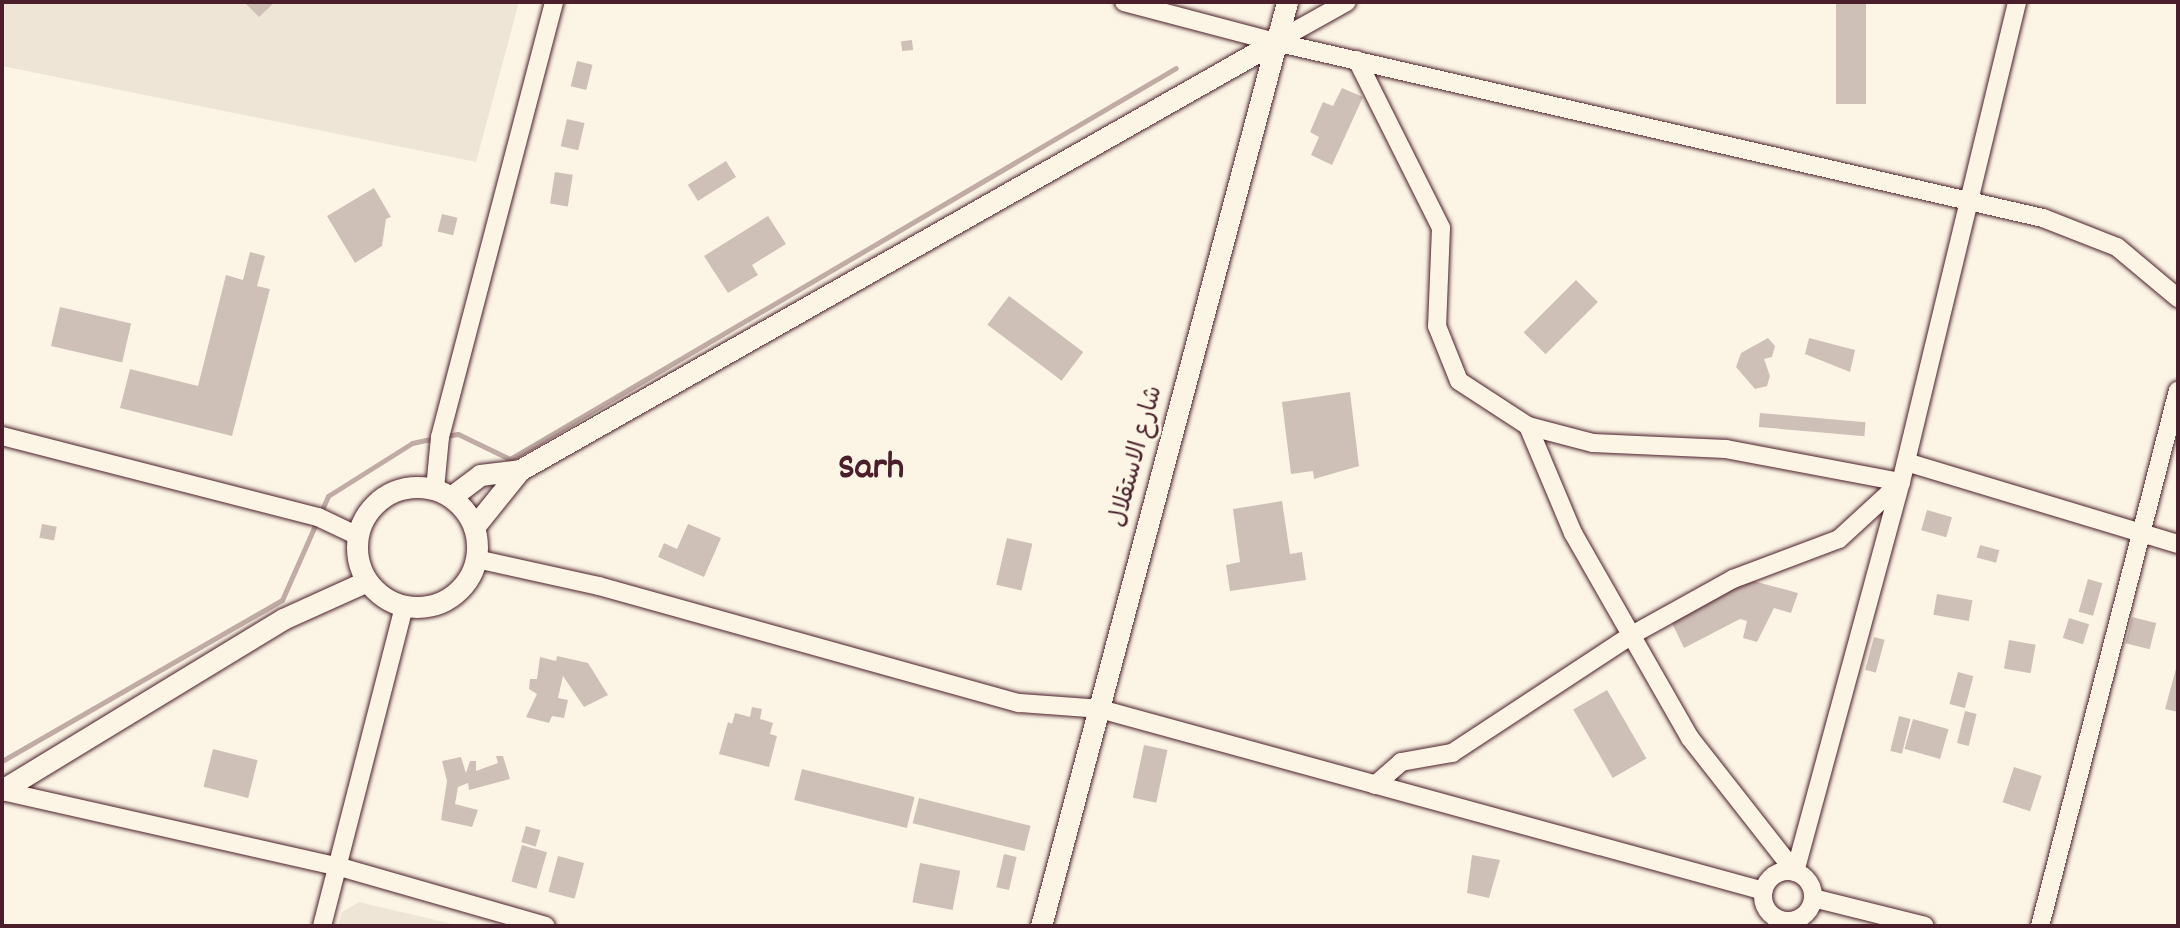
<!DOCTYPE html>
<meta charset="utf-8">
<style>
body{margin:0}
#map{position:relative;width:2180px;height:928px;overflow:hidden;background:#fcf5e5;font-family:Dekko,"Playpen Sans Arabic",sans-serif}
div>[style]{position:absolute}
.built>*{inset:0;background:#eee5d7}
.stream>*{height:5px;margin:-2.5px;padding:0 2.5px;transform-origin:2.5px;border-radius:2.5px;background:#c0aca5}
.building>*{inset:0;background:#cfc0b7;transform-origin:0 0}
.roads{filter:drop-shadow(0 0 2px #4a1f2b) drop-shadow(0 0 2px #4a1f2b)}
.minor>*{height:18px;margin:-9px;padding:0 9px;transform-origin:9px;border-radius:9px;background:#fcf5e5}
.minor>.ring{margin:-9px;padding:0;box-sizing:content-box;background:none;border:18px solid #fcf5e5;border-radius:50%}
.tertiary>*{height:21px;margin:-10.5px;padding:0 10.5px;transform-origin:10.5px;border-radius:10.5px;background:#fcf5e5}
.tertiary>.ring{margin:-10.5px;padding:0;box-sizing:content-box;background:none;border:21px solid #fcf5e5;border-radius:50%}
span{translate:-50% -50%;white-space:nowrap;text-align:center;line-height:1.15;-webkit-text-stroke:6px #fcf5e5;paint-order:stroke}
.street-label{font-size:24px;color:#4a1f2b}
.town-label{font-size:38px;color:#4a1f2b;font-weight:700}
.frame{position:absolute;inset:0;border:4px solid #4a1f2b;pointer-events:none}
</style>
<div id="map">
<div class="built">
<i style="clip-path:polygon(3px 2px,519px 2px,476px 162px,2px 66px)"></i>
<i style="clip-path:polygon(359px 902px,461px 926px,338px 926px,342px 912px)"></i>
</div>
<div class="stream">
<i style="left:445px;top:436px;width:13px;rotate:-9deg"></i>
<i style="left:458px;top:434px;width:58px;rotate:25.7deg"></i>
<i style="left:510px;top:459px;width:772px;rotate:-30.42deg"></i>
<i style="left:2px;top:761px;width:323px;rotate:-29.9deg"></i>
<i style="left:282px;top:600px;width:114px;rotate:-66.1deg"></i>
<i style="left:328px;top:496px;width:99px;rotate:-32.2deg"></i>
<i style="left:412px;top:443px;width:25px;rotate:-12deg"></i>
</div>
<div class="building">
<i style="clip-path:polygon(244px 2px,275px 2px,259px 17px)"></i>
<i style="left:1836px;top:2px;width:30px;height:102px"></i>
<i style="left:912px;top:40px;width:10px;height:11px;rotate:84deg"></i>
<i style="left:577px;top:61px;width:16px;height:26px;rotate:14deg"></i>
<i style="clip-path:polygon(1342px 88px,1363px 97px,1332px 165px,1311px 155px,1319px 137px,1310px 132px,1323px 102px,1333px 106px)"></i>
<i style="left:567px;top:119px;width:18px;height:28px;rotate:13deg"></i>
<i style="left:726px;top:161px;width:19px;height:45px;rotate:58deg"></i>
<i style="left:555px;top:172px;width:18px;height:32px;rotate:9deg"></i>
<i style="clip-path:polygon(374px 188px,391px 217px,386px 219px,382px 246px,355px 263px,327px 216px)"></i>
<i style="left:442px;top:214px;width:16px;height:18px;rotate:14deg"></i>
<i style="clip-path:polygon(768px 216px,786px 244px,752px 265px,758px 275px,728px 293px,704px 256px)"></i>
<i style="clip-path:polygon(250px 252px,265px 256px,257px 286px,270px 289px,232px 436px,120px 408px,130px 369px,198px 386px,226px 275px,243px 280px)"></i>
<i style="left:1576px;top:280px;width:31px;height:74px;rotate:45deg"></i>
<i style="left:1009px;top:296px;width:93px;height:36px;rotate:37deg"></i>
<i style="left:60px;top:307px;width:73px;height:40px;rotate:13deg"></i>
<i style="clip-path:polygon(1768px 338px,1775px 346px,1772px 357px,1764px 359px,1770px 376px,1767px 386px,1755px 389px,1736px 367px,1741px 353px)"></i>
<i style="clip-path:polygon(1809px 338px,1855px 350px,1850px 372px,1805px 354px)"></i>
<i style="clip-path:polygon(1350px 392px,1359px 466px,1314px 479px,1313px 471px,1291px 474px,1282px 402px)"></i>
<i style="left:1760px;top:413px;width:106px;height:14px;rotate:5deg"></i>
<i style="clip-path:polygon(1282px 501px,1290px 554px,1302px 552px,1306px 580px,1230px 591px,1226px 565px,1240px 562px,1233px 509px)"></i>
<i style="left:1927px;top:510px;width:26px;height:21px;rotate:16deg"></i>
<i style="left:42px;top:524px;width:15px;height:14px;rotate:11deg"></i>
<i style="clip-path:polygon(688px 524px,721px 538px,704px 577px,658px 557px,664px 543px,677px 549px)"></i>
<i style="left:1007px;top:538px;width:26px;height:48px;rotate:13deg"></i>
<i style="left:1980px;top:545px;width:20px;height:13px;rotate:15deg"></i>
<i style="clip-path:polygon(1746px 579px,1798px 593px,1791px 613px,1774px 608px,1757px 642px,1743px 638px,1747px 621px,1740px 619px,1684px 648px,1671px 621px)"></i>
<i style="left:2088px;top:579px;width:15px;height:34px;rotate:16deg"></i>
<i style="left:1937px;top:594px;width:36px;height:21px;rotate:10deg"></i>
<i style="left:2132px;top:617px;width:25px;height:27px;rotate:14deg"></i>
<i style="left:2069px;top:618px;width:21px;height:21px;rotate:17deg"></i>
<i style="left:1874px;top:637px;width:11px;height:34px;rotate:15deg"></i>
<i style="left:2009px;top:640px;width:27px;height:29px;rotate:10deg"></i>
<i style="clip-path:polygon(557px 656px,588px 663px,608px 695px,584px 707px,563px 676px,558px 698px,568px 700px,564px 718px,552px 716px,549px 723px,526px 717px,537px 694px,529px 689px,530px 679px,537px 679px,540px 657px,556px 661px)"></i>
<i style="clip-path:polygon(2177px 665px,2178px 665px,2178px 712px,2165px 709px)"></i>
<i style="left:1958px;top:672px;width:16px;height:33px;rotate:15deg"></i>
<i style="left:1607px;top:690px;width:79px;height:39px;rotate:60deg"></i>
<i style="clip-path:polygon(752px 707px,762px 709px,760px 719px,773px 723px,770px 734px,777px 736px,769px 767px,719px 754px,728px 722px,732px 724px,735px 713px,750px 717px)"></i>
<i style="left:1965px;top:711px;width:12px;height:33px;rotate:14deg"></i>
<i style="left:1899px;top:716px;width:12px;height:36px;rotate:14deg"></i>
<i style="left:1913px;top:719px;width:37px;height:31px;rotate:16deg"></i>
<i style="left:1144px;top:745px;width:24px;height:54px;rotate:12deg"></i>
<i style="left:213px;top:749px;width:46px;height:39px;rotate:14deg"></i>
<i style="clip-path:polygon(496px 756px,503px 756px,510px 779px,469px 790px,468px 783px,458px 787px,455px 804px,478px 810px,472px 827px,441px 820px,447px 781px,442px 761px,461px 757px,466px 773px,470px 761px,476px 761px,476px 771px,498px 763px)"></i>
<i style="left:2014px;top:767px;width:29px;height:37px;rotate:18deg"></i>
<i style="left:802px;top:769px;width:116px;height:32px;rotate:14deg"></i>
<i style="left:919px;top:798px;width:115px;height:26px;rotate:14deg"></i>
<i style="left:526px;top:826px;width:15px;height:17px;rotate:16deg"></i>
<i style="left:522px;top:845px;width:26px;height:38px;rotate:16deg"></i>
<i style="left:1004px;top:854px;width:13px;height:34px;rotate:13deg"></i>
<i style="clip-path:polygon(1472px 855px,1500px 860px,1489px 898px,1467px 893px)"></i>
<i style="left:558px;top:856px;width:27px;height:37px;rotate:15deg"></i>
<i style="left:920px;top:863px;width:41px;height:40px;rotate:11deg"></i>
</div>
<div class="roads">
<div class="minor">
<i style="left:1124px;top:2px;width:156px;rotate:14.8deg"></i>
<i style="left:1275px;top:42px;width:788px;rotate:12.91deg"></i>
<i style="left:2043px;top:218px;width:79px;rotate:21.4deg"></i>
<i style="left:2117px;top:247px;width:80px;rotate:39.9deg"></i>
<i style="left:1275px;top:42px;width:82px;rotate:-29.1deg"></i>
<i style="left:1357px;top:60px;width:188px;rotate:63.4deg"></i>
<i style="left:1441px;top:228px;width:98px;rotate:92.3deg"></i>
<i style="left:1437px;top:326px;width:59px;rotate:68.2deg"></i>
<i style="left:1459px;top:381px;width:82px;rotate:33.1deg"></i>
<i style="left:1528px;top:426px;width:67px;rotate:14.7deg"></i>
<i style="left:1593px;top:443px;width:133px;rotate:2.6deg"></i>
<i style="left:1726px;top:449px;width:178px;rotate:10.7deg"></i>
<i style="left:1528px;top:426px;width:116px;rotate:67.2deg"></i>
<i style="left:1573px;top:533px;width:236px;rotate:60.3deg"></i>
<i style="left:1690px;top:738px;width:170px;rotate:51.9deg"></i>
<i style="left:2px;top:436px;width:326px;rotate:14.4deg"></i>
<i style="left:318px;top:517px;width:44px;rotate:25.4deg"></i>
<i style="left:1906px;top:462px;width:284px;rotate:16.8deg"></i>
<i style="left:435px;top:489px;width:52px;rotate:-84.5deg"></i>
<i style="left:440px;top:437px;width:450px;rotate:-75.3deg"></i>
<i style="left:476px;top:559px;width:126px;rotate:12.4deg"></i>
<i style="left:599px;top:586px;width:436px;rotate:15.6deg"></i>
<i style="left:1019px;top:703px;width:81px;rotate:4.2deg"></i>
<i style="left:1100px;top:709px;width:688px;rotate:15.33deg"></i>
<i style="left:1375px;top:785px;width:35px;rotate:-41deg"></i>
<i style="left:1401px;top:762px;width:52px;rotate:-10deg"></i>
<i style="left:1452px;top:753px;width:213px;rotate:-33.3deg"></i>
<i style="left:1630px;top:636px;width:118px;rotate:-29deg"></i>
<i style="left:1733px;top:579px;width:113px;rotate:-20.7deg"></i>
<i style="left:1839px;top:539px;width:84px;rotate:-42.6deg"></i>
<i style="left:2px;top:791px;width:346px;rotate:12.7deg"></i>
<i style="left:340px;top:867px;width:214px;rotate:16deg"></i>
<i class="ring" style="left:1763px;top:871px;width:32px;height:32px"></i>
<i style="left:1795px;top:872px;width:404px;rotate:-74.8deg"></i>
<i style="left:1901px;top:482px;width:494px;rotate:-76.4deg"></i>
<i style="left:1813px;top:898px;width:115px;rotate:14deg"></i>
<i style="left:322px;top:926px;width:330px;rotate:-75.6deg"></i>
<i style="left:2040px;top:926px;width:553px;rotate:-75.56deg"></i>
</div>
<div class="tertiary">
<i class="ring" style="left:357px;top:487px;width:99px;height:99px"></i>
<i style="left:451px;top:497px;width:36px;rotate:-37deg"></i>
<i style="left:480px;top:475px;width:40px;rotate:-7.1deg"></i>
<i style="left:520px;top:470px;width:868px;rotate:-29.55deg"></i>
<i style="left:474px;top:527px;width:73px;rotate:-51.1deg"></i>
<i style="left:2px;top:790px;width:329px;rotate:-31.3deg"></i>
<i style="left:283px;top:619px;width:92px;rotate:-24.3deg"></i>
<i style="left:1041px;top:926px;width:956px;rotate:-75.09deg"></i>
</div>
</div>
<div class="street-label">
<span style="left:1138px;top:457px;rotate:-75deg">شارع الاستقلال</span>
</div>
<div class="town-label">
<span style="left:871px;top:470px">Sarh</span>
</div>
<div class="frame"></div>
</div>
